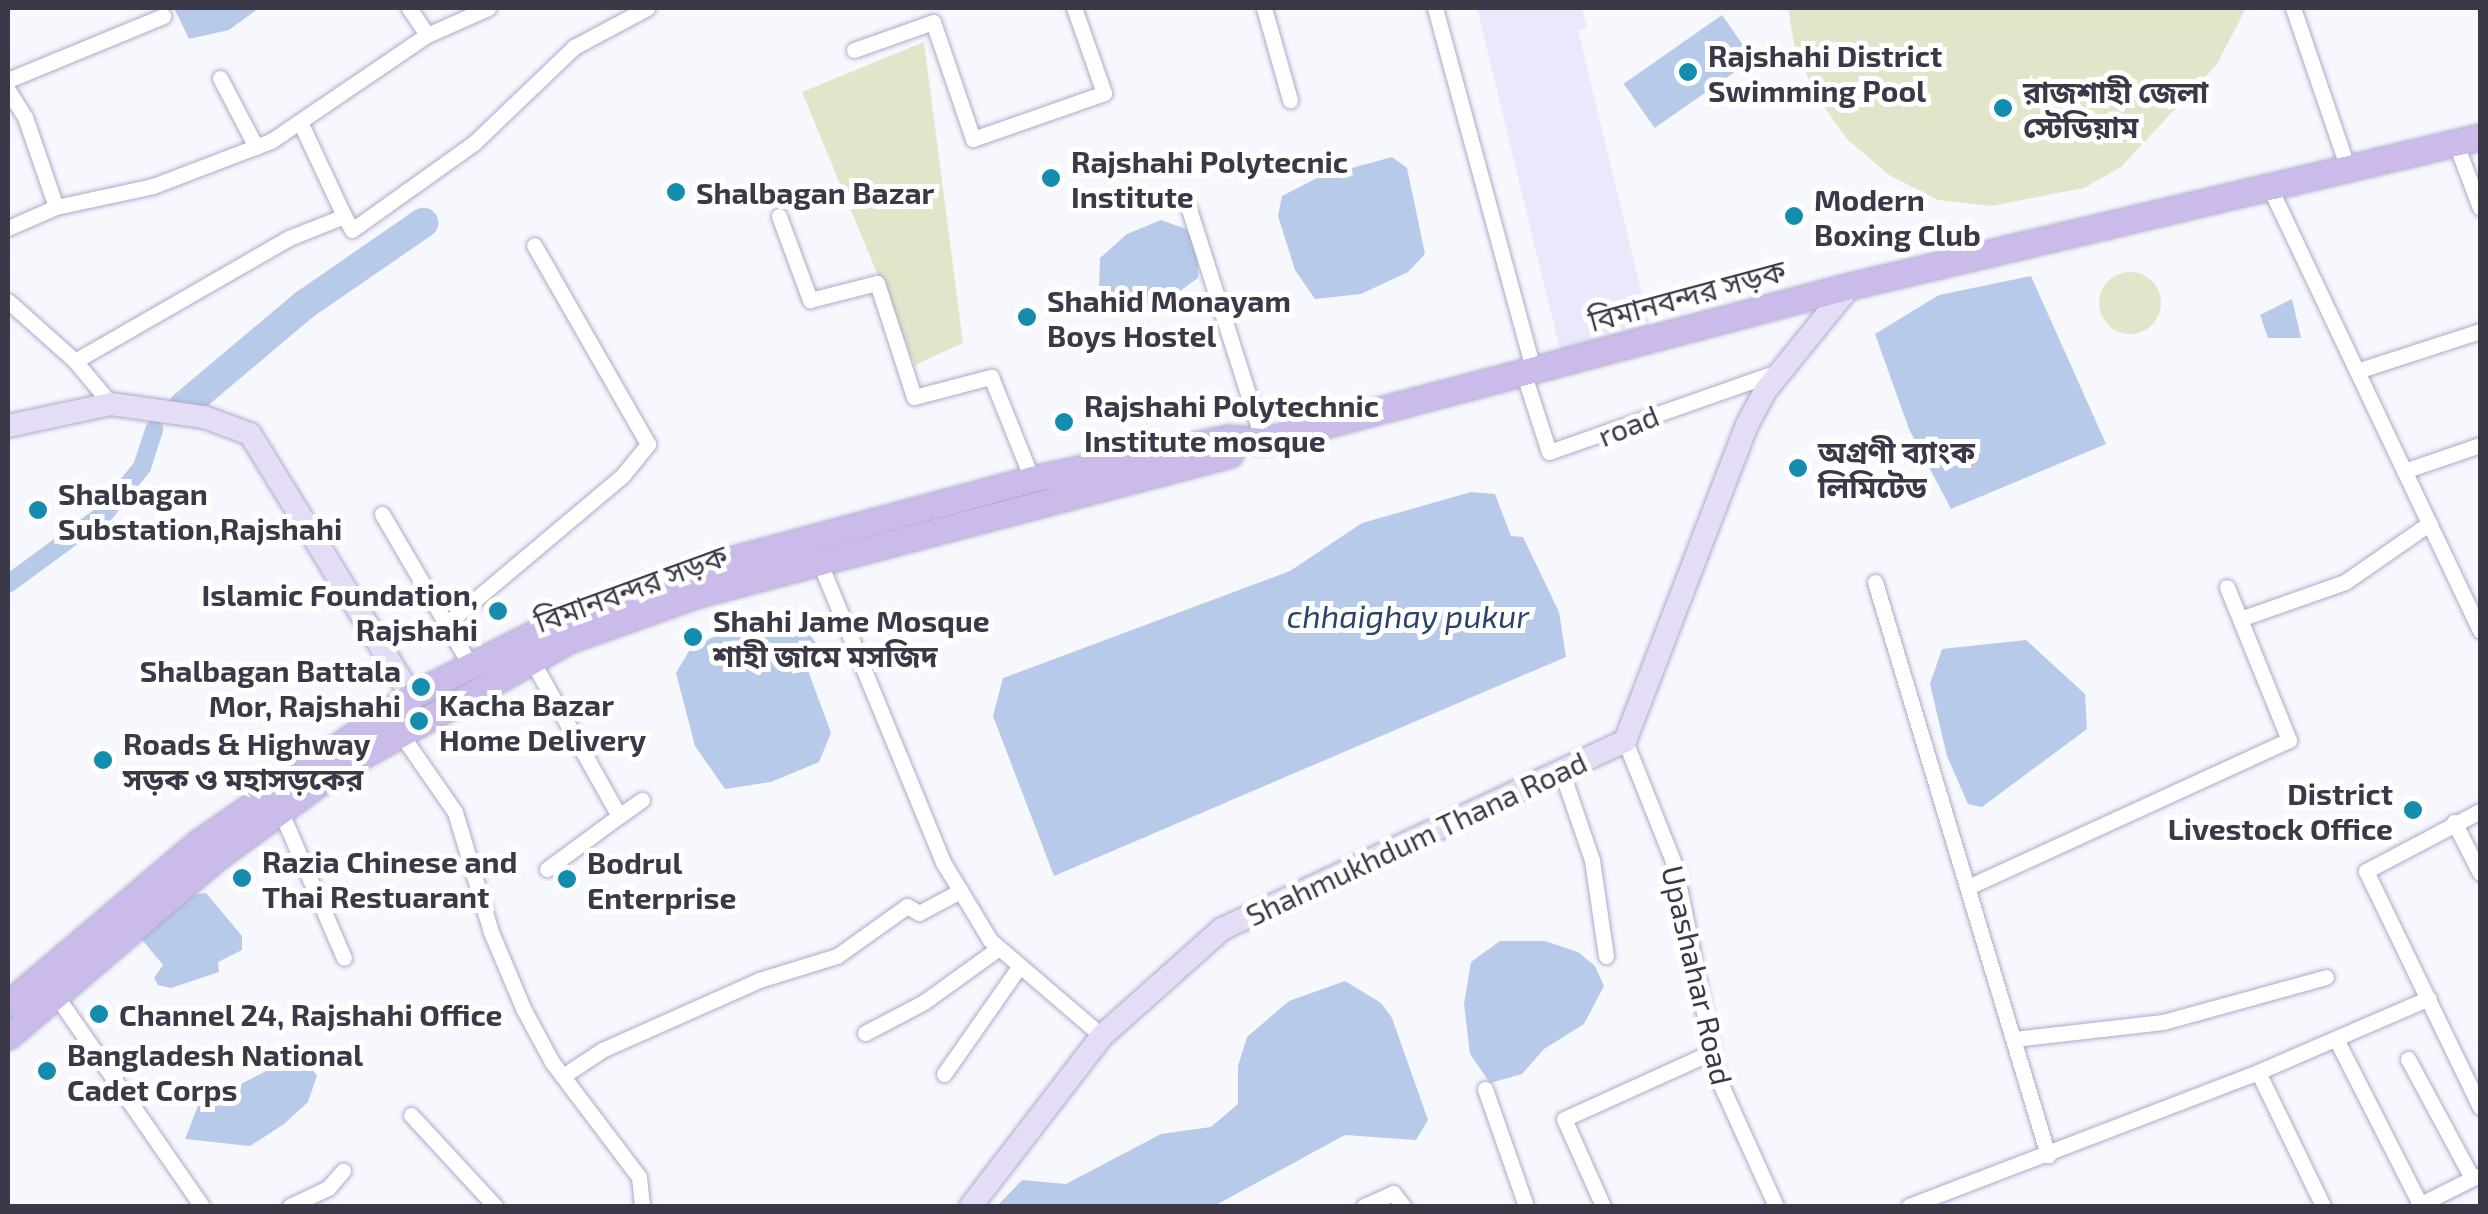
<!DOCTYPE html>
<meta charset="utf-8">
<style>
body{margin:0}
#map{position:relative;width:2488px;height:1214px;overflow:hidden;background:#f7f7fe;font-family:"Exo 2","Noto Sans Bengali",sans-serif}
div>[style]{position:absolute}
.built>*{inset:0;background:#eae8fa}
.green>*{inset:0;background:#e3e5cb}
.round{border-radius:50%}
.water>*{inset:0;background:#b8cae9;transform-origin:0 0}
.canal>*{height:18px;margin:-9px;padding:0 9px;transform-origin:9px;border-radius:9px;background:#b8cae9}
.river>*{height:30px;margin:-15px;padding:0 15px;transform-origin:15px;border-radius:15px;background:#b8cae9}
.roads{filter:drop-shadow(0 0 2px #ada9cb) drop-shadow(0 0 2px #ada9cb)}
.street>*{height:15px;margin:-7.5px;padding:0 7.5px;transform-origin:7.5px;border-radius:7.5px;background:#fff}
.secondary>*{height:22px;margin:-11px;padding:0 11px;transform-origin:11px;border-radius:11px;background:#e5ddf5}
.primary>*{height:25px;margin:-12.5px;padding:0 12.5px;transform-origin:12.5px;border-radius:12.5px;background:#cabbeb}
.dots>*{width:28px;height:28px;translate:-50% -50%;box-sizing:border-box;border:5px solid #fff;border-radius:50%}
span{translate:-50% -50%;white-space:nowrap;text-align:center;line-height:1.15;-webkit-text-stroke:10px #fff;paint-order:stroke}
.poi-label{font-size:30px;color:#3b3947;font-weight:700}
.left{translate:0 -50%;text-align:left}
.right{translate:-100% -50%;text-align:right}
.street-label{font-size:30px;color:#3b3947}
.water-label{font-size:32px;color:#2c436d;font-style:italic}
.frame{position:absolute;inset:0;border:10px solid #3b3947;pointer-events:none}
</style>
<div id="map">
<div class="built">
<i style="clip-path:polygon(1477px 8px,1582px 8px,1587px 27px,1578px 30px,1650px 328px,1560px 350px)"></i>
</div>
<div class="green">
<i style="clip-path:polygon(1788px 8px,2246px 8px,2217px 64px,2121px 167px,2084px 188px,1991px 206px,1938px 200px,1889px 175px,1847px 139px,1815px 94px,1794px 44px)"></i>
<i style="clip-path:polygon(924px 42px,963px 343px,915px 365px,802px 92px)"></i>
<i class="round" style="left:2099px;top:272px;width:62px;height:62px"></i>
</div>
<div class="water">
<i style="clip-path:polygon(174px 8px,173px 8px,259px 8px,229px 30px,189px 39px)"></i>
<i style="left:1722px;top:15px;width:54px;height:120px;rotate:55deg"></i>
<i style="clip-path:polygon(1392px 157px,1407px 168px,1425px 254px,1408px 272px,1361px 294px,1315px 299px,1295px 270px,1278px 216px,1282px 196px,1319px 177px)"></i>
<i style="clip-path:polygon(1161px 220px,1186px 229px,1198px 247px,1198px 278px,1155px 309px,1117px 315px,1099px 291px,1100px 258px,1127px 234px)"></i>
<i style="clip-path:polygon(2031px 276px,2106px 444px,1951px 509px,1909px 429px,1875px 334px,1939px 295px)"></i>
<i style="clip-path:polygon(2292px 299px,2301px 338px,2268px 338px,2260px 315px)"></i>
<i style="clip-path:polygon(1471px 492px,1495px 494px,1511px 536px,1523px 537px,1559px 612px,1566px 657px,1054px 876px,993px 716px,1003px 678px,1290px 571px,1362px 523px)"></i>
<i style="clip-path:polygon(768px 615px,804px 626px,818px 646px,806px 665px,831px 733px,819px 762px,771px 782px,725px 789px,695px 746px,676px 673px,692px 646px)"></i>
<i style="clip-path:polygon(2026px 640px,2085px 694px,2087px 729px,1982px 807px,1968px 804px,1947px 756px,1930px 684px,1942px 649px)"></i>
<i style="clip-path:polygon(206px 893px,242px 936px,242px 950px,218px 962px,219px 972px,171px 988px,158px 985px,154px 978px,163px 965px,139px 936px,191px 895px)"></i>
<i style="clip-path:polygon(1500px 941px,1545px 941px,1578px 952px,1595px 966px,1604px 986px,1584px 1024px,1544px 1049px,1522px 1074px,1490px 1083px,1470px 1054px,1464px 1004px,1471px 962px)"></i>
<i style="clip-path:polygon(1345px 981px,1381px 1003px,1392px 1018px,1428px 1120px,1416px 1140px,1345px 1135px,1214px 1206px,997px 1206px,1022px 1180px,1066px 1184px,1161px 1134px,1211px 1127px,1238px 1104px,1238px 1066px,1247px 1037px,1289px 1001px)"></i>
<i style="clip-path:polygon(287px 1051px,300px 1053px,317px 1076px,308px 1102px,284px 1124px,250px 1146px,185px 1139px,198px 1106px,266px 1071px)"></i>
</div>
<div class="canal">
<i style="left:8px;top:584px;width:122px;rotate:-36.3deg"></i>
<i style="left:106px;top:512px;width:58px;rotate:-51.3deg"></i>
<i style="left:142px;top:467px;width:40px;rotate:-72deg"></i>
</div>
<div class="river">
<i style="left:184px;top:406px;width:157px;rotate:-40.1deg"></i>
<i style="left:304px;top:305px;width:145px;rotate:-34.6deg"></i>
</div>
<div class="roads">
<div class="street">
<i style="left:409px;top:8px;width:32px;rotate:56deg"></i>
<i style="left:1264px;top:8px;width:96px;rotate:74.2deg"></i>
<i style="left:1435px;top:8px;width:374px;rotate:74.8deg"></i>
<i style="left:2293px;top:8px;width:167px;rotate:71.1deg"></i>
<i style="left:854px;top:50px;width:84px;rotate:-19.5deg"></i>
<i style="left:933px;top:22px;width:124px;rotate:71.1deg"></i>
<i style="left:973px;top:139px;width:139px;rotate:-19.3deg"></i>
<i style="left:1104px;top:93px;width:90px;rotate:-109.4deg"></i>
<i style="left:220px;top:78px;width:78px;rotate:62.4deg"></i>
<i style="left:8px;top:80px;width:168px;rotate:-22.4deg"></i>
<i style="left:8px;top:90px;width:32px;rotate:58deg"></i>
<i style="left:25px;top:117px;width:95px;rotate:71deg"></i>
<i style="left:301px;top:124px;width:102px;rotate:64.9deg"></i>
<i style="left:2456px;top:144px;width:68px;rotate:69.4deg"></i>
<i style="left:2269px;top:186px;width:492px;rotate:64.6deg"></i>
<i style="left:1189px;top:209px;width:244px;rotate:72.3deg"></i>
<i style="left:779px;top:216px;width:90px;rotate:69.7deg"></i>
<i style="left:810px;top:300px;width:69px;rotate:-14.2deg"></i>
<i style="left:877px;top:283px;width:120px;rotate:72deg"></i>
<i style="left:914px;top:397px;width:80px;rotate:-14.6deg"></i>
<i style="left:991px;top:377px;width:110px;rotate:68.1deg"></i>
<i style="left:8px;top:228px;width:52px;rotate:-23.6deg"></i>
<i style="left:56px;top:207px;width:99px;rotate:-12.2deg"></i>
<i style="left:153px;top:186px;width:126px;rotate:-20.9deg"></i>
<i style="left:271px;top:141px;width:189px;rotate:-34.2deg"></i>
<i style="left:427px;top:35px;width:67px;rotate:-23.9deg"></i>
<i style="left:8px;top:301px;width:90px;rotate:41.8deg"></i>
<i style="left:75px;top:361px;width:56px;rotate:50.1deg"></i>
<i style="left:75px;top:361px;width:247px;rotate:-29.9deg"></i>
<i style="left:289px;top:238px;width:59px;rotate:-21.8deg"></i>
<i style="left:344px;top:216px;width:16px;rotate:60deg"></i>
<i style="left:352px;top:230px;width:150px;rotate:-35.5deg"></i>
<i style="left:474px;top:143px;width:139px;rotate:-43.8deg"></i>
<i style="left:574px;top:47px;width:83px;rotate:-28.1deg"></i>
<i style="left:2357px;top:371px;width:129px;rotate:-18deg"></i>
<i style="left:1523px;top:372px;width:84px;rotate:72deg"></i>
<i style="left:1549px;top:452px;width:243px;rotate:-19.3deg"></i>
<i style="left:2404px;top:471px;width:80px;rotate:-18.9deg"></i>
<i style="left:382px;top:514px;width:173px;rotate:59.7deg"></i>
<i style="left:819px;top:561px;width:326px;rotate:67.6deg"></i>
<i style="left:943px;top:862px;width:91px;rotate:58.9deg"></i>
<i style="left:990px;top:940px;width:148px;rotate:40.6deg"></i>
<i style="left:1875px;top:582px;width:599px;rotate:73.2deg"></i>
<i style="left:2240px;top:619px;width:111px;rotate:-19.4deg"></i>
<i style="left:2345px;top:582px;width:103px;rotate:-34.8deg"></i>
<i style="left:445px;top:625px;width:233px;rotate:-40.1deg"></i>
<i style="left:623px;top:475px;width:40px;rotate:-51deg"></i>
<i style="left:648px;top:444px;width:229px;rotate:-119.8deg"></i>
<i style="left:531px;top:659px;width:180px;rotate:60.7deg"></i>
<i style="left:619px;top:816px;width:28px;rotate:-35deg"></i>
<i style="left:398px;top:730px;width:100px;rotate:55.2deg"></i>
<i style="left:455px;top:812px;width:125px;rotate:73.3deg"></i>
<i style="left:491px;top:932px;width:85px;rotate:67.1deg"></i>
<i style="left:524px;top:1010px;width:59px;rotate:61.7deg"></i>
<i style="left:552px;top:1062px;width:144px;rotate:52.9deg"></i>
<i style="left:639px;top:1177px;width:29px;rotate:84deg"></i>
<i style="left:1625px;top:741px;width:135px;rotate:68.2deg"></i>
<i style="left:1675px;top:866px;width:212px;rotate:78.8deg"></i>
<i style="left:1716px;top:1074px;width:145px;rotate:65.6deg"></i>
<i style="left:1561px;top:770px;width:95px;rotate:71deg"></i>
<i style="left:1592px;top:860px;width:97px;rotate:81.7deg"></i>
<i style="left:280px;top:810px;width:161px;rotate:66.6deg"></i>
<i style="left:2480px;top:811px;width:129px;rotate:152.2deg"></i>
<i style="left:2366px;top:871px;width:262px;rotate:64.2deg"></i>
<i style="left:2454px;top:822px;width:57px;rotate:63deg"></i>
<i style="left:547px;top:869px;width:89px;rotate:-36.4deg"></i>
<i style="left:1968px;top:887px;width:353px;rotate:-24.6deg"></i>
<i style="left:2289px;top:740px;width:165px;rotate:-112.1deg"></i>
<i style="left:55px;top:994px;width:258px;rotate:55.3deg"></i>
<i style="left:865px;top:1033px;width:67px;rotate:-27.7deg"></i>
<i style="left:924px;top:1002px;width:92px;rotate:-35.8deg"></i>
<i style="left:2014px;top:1039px;width:150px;rotate:-6.5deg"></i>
<i style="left:2163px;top:1022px;width:169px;rotate:-15.4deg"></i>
<i style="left:2337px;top:1041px;width:183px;rotate:63deg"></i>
<i style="left:2408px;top:1059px;width:135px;rotate:61.7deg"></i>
<i style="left:2258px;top:1072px;width:186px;rotate:-23.4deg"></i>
<i style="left:944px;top:1074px;width:131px;rotate:-55deg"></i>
<i style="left:563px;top:1076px;width:47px;rotate:-33.7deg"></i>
<i style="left:602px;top:1050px;width:172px;rotate:-24deg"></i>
<i style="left:759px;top:980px;width:82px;rotate:-17.1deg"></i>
<i style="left:837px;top:956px;width:86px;rotate:-35.5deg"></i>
<i style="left:907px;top:906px;width:14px;rotate:30deg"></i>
<i style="left:919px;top:913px;width:47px;rotate:-28.2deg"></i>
<i style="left:1485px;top:1089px;width:124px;rotate:70.7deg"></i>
<i style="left:411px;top:1115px;width:124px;rotate:47.3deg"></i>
<i style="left:290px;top:1206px;width:42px;rotate:-25.3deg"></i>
<i style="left:328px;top:1188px;width:23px;rotate:-49deg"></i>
<i style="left:1364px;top:1206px;width:32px;rotate:-24deg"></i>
<i style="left:1393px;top:1193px;width:16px;rotate:52deg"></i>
<i style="left:1603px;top:1206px;width:95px;rotate:-114.1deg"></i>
<i style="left:1564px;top:1119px;width:162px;rotate:-24.4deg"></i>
<i style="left:1909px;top:1206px;width:374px;rotate:-21deg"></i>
<i style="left:2258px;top:1072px;width:149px;rotate:64.1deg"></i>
<i style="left:2417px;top:1206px;width:67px;rotate:-26.6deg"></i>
</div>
<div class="secondary">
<i style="left:8px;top:426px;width:105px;rotate:-12.1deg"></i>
<i style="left:111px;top:404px;width:94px;rotate:8deg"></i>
<i style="left:204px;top:417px;width:49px;rotate:20.3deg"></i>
<i style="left:250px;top:434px;width:308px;rotate:58.4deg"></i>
<i style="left:971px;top:1206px;width:215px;rotate:-52.4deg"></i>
<i style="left:1102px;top:1036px;width:161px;rotate:-41.7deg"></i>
<i style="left:1222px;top:929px;width:445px;rotate:-25deg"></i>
<i style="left:1625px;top:741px;width:339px;rotate:-68.9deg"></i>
<i style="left:1747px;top:425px;width:38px;rotate:-62deg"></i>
<i style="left:1765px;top:391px;width:135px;rotate:-51deg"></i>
</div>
<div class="primary">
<i style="left:8px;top:1004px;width:249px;rotate:-40.3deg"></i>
<i style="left:198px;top:843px;width:259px;rotate:-34.6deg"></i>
<i style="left:411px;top:696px;width:173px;rotate:-26.9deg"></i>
<i style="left:565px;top:618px;width:137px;rotate:-20.6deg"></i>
<i style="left:693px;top:570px;width:351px;rotate:-15deg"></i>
<i style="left:1032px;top:479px;width:201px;rotate:-11.8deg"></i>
<i style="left:1229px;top:438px;width:34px;rotate:5deg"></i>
<i style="left:1263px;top:441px;width:607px;rotate:-14.79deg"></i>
<i style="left:1850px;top:286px;width:647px;rotate:-13.31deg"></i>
<i style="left:8px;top:1036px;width:270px;rotate:-40.6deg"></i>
<i style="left:213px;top:860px;width:155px;rotate:-36.1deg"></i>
<i style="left:338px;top:769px;width:267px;rotate:-29.2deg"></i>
<i style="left:571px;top:639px;width:135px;rotate:-19.5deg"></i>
<i style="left:698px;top:594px;width:550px;rotate:-14.74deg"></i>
</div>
</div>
<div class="dots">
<i style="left:1688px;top:72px;background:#148cae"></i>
<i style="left:2003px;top:108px;background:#148cae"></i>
<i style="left:1051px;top:178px;background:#148cae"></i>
<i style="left:676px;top:192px;background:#148cae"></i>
<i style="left:1794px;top:216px;background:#148cae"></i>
<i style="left:1027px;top:317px;background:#148cae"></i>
<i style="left:1064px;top:422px;background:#148cae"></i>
<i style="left:1798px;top:468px;background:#148cae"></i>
<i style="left:38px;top:510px;background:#148cae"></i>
<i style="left:498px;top:611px;background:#148cae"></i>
<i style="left:693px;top:637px;background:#148cae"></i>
<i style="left:421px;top:687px;background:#148cae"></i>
<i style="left:419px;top:721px;background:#148cae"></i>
<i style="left:103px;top:760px;background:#148cae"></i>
<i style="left:2413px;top:810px;background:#148cae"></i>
<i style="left:242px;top:878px;background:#148cae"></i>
<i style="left:567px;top:879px;background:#148cae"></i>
<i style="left:99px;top:1014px;background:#148cae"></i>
<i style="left:47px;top:1071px;background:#148cae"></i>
</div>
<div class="poi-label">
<span class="left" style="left:1708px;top:72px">Rajshahi District<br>Swimming Pool</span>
<span class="left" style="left:2023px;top:108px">রাজশাহী জেলা<br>স্টেডিয়াম</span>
<span class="left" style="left:1071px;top:178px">Rajshahi Polytecnic<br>Institute</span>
<span class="left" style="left:696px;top:192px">Shalbagan Bazar</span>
<span class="left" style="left:1814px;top:216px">Modern<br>Boxing Club</span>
<span class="left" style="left:1047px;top:317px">Shahid Monayam<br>Boys Hostel</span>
<span class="left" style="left:1084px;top:422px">Rajshahi Polytechnic<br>Institute mosque</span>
<span class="left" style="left:1818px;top:468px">অগ্রণী ব্যাংক<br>লিমিটেড</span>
<span class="left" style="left:58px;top:510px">Shalbagan<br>Substation,Rajshahi</span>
<span class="right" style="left:478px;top:611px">Islamic Foundation,<br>Rajshahi</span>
<span class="left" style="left:713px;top:637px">Shahi Jame Mosque<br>শাহী জামে মসজিদ</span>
<span class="right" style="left:401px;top:687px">Shalbagan Battala<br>Mor, Rajshahi</span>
<span class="left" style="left:439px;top:721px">Kacha Bazar<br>Home Delivery</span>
<span class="left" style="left:123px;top:760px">Roads &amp; Highway<br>সড়ক ও মহাসড়কের</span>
<span class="right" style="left:2393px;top:810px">District<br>Livestock Office</span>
<span class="left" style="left:262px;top:878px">Razia Chinese and<br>Thai Restuarant</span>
<span class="left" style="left:587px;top:879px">Bodrul<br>Enterprise</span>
<span class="left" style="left:119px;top:1014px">Channel 24, Rajshahi Office</span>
<span class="left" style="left:67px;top:1071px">Bangladesh National<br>Cadet Corps</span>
</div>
<div class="street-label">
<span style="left:1687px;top:295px;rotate:-15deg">বিমানবন্দর সড়ক</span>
<span style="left:1628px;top:425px;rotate:-22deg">road</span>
<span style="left:631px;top:588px;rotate:-20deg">বিমানবন্দর সড়ক</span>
<span style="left:1416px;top:838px;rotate:-25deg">Shahmukhdum Thana Road</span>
<span style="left:1698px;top:975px;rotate:77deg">Upashahar Road</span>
</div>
<div class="water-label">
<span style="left:1408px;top:615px">chhaighay pukur</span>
</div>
<div class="frame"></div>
</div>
